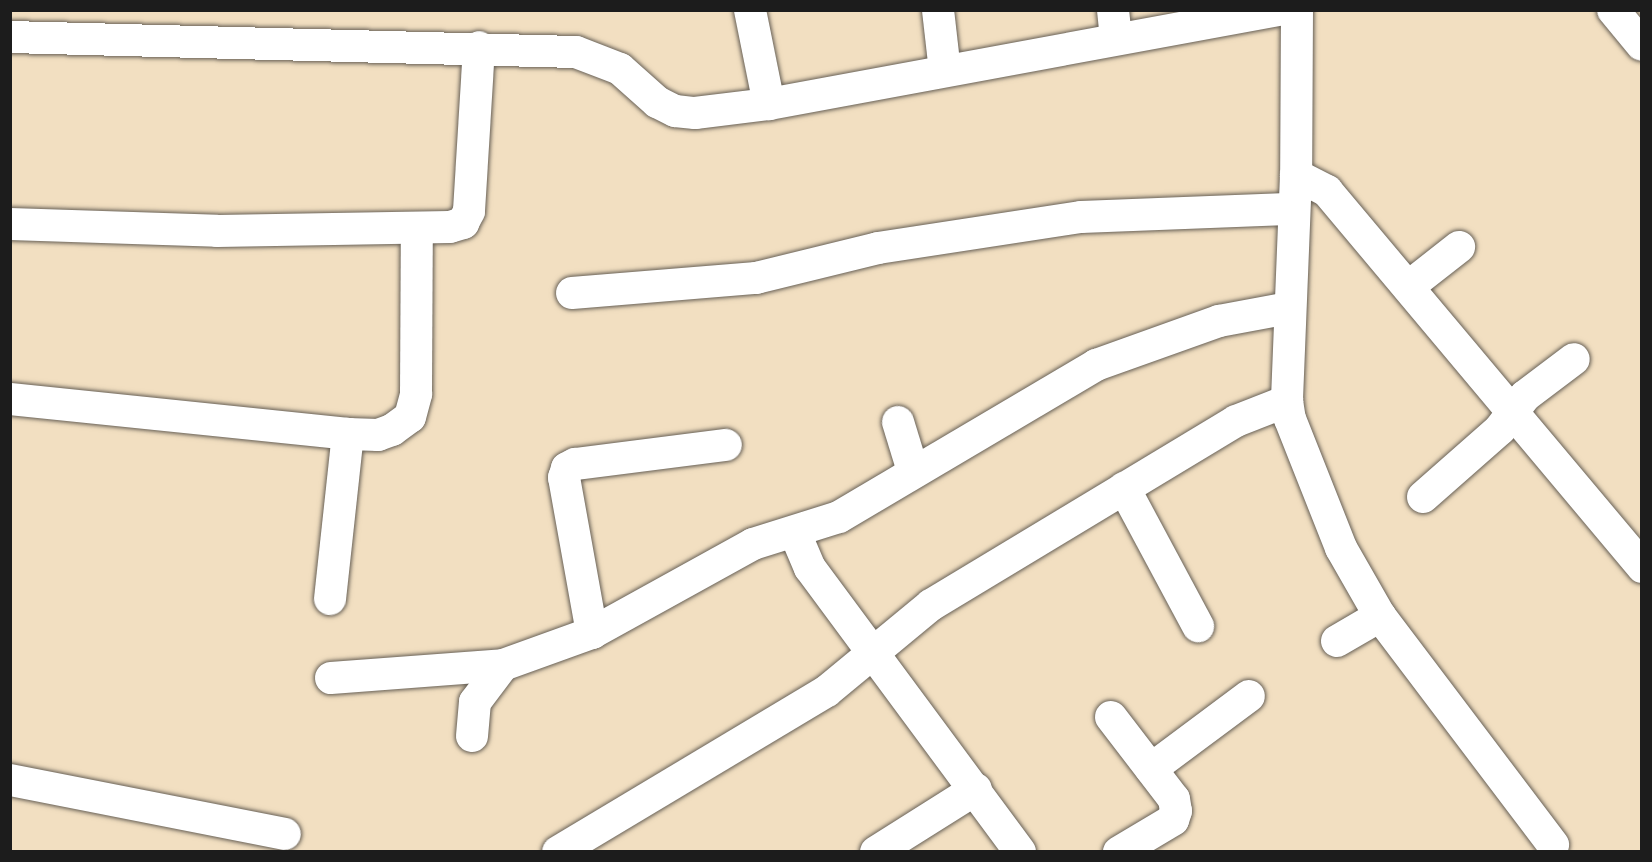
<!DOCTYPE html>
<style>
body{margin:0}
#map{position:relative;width:1652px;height:862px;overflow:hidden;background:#f2dfc1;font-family:"Sorts Mill Goudy",serif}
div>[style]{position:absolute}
.roads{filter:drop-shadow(0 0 2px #676056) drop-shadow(0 0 2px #676056)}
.minor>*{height:32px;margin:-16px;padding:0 16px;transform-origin:16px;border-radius:16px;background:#fff}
span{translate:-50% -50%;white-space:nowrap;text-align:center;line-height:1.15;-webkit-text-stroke:4.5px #f7f3e8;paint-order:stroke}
.frame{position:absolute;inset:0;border:12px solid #1c1c1c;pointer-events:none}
</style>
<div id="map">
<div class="roads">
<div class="minor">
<i style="left:750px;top:10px;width:96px;rotate:78.6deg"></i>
<i style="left:938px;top:10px;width:61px;rotate:83.5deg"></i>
<i style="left:1113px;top:10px;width:29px;rotate:84deg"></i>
<i style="left:1297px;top:10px;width:165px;rotate:90.3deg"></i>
<i style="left:1296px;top:175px;width:226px;rotate:92.3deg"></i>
<i style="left:1287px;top:401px;width:18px;rotate:81deg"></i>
<i style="left:1290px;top:419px;width:139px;rotate:68.4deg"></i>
<i style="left:1341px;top:548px;width:78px;rotate:60.2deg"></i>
<i style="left:1380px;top:616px;width:287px;rotate:52.9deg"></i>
<i style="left:1613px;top:10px;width:45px;rotate:50.4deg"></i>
<i style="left:10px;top:37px;width:566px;rotate:1.52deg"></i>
<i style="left:576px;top:52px;width:47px;rotate:21.1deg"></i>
<i style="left:620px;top:69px;width:50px;rotate:41.7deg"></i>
<i style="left:657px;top:102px;width:20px;rotate:27deg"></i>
<i style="left:675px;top:111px;width:20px;rotate:6deg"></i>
<i style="left:695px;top:113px;width:75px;rotate:-6.9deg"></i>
<i style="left:769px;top:104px;width:518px;rotate:-10.46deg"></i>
<i style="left:1296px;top:175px;width:35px;rotate:27deg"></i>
<i style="left:1327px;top:191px;width:491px;rotate:50deg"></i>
<i style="left:10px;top:224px;width:207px;rotate:1.9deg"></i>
<i style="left:217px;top:231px;width:233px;rotate:-1deg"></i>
<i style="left:450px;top:227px;width:14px;rotate:-17deg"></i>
<i style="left:463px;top:223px;width:13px;rotate:-63deg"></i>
<i style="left:469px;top:211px;width:164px;rotate:-86.5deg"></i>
<i style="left:1408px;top:287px;width:65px;rotate:-38.1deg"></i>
<i style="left:572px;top:293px;width:185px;rotate:-4.7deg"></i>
<i style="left:756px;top:278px;width:126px;rotate:-13.8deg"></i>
<i style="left:878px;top:248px;width:205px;rotate:-8.7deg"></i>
<i style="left:1081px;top:217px;width:213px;rotate:-2.2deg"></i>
<i style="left:10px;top:399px;width:340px;rotate:5.9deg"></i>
<i style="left:348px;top:434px;width:30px;rotate:2deg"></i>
<i style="left:378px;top:435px;width:15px;rotate:-20deg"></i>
<i style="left:392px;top:430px;width:22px;rotate:-36deg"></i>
<i style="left:410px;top:417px;width:24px;rotate:-75deg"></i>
<i style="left:416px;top:394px;width:166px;rotate:-89.7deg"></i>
<i style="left:898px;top:422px;width:51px;rotate:73deg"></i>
<i style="left:1124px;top:488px;width:157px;rotate:61.8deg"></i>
<i style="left:1423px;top:497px;width:103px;rotate:-41.4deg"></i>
<i style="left:1500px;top:429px;width:41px;rotate:-52.9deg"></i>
<i style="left:1525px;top:396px;width:61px;rotate:-37.1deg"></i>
<i style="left:795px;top:533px;width:38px;rotate:67deg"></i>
<i style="left:810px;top:568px;width:353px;rotate:53.5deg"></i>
<i style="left:330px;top:599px;width:166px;rotate:-83.8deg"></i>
<i style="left:592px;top:633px;width:158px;rotate:-100.2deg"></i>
<i style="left:564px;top:478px;width:10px;rotate:-73deg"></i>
<i style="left:567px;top:468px;width:9px;rotate:-27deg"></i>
<i style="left:575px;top:464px;width:152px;rotate:-7.2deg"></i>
<i style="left:1337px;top:641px;width:50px;rotate:-30.2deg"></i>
<i style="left:331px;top:678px;width:172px;rotate:-4.3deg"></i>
<i style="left:1111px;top:717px;width:103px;rotate:52.5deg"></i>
<i style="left:1174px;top:799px;width:12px;rotate:81deg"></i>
<i style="left:1176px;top:811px;width:9px;rotate:108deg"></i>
<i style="left:1173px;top:820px;width:63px;rotate:149.3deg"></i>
<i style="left:472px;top:736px;width:34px;rotate:-85deg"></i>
<i style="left:475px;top:702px;width:46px;rotate:-52.9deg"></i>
<i style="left:503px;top:665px;width:95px;rotate:-19.8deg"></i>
<i style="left:592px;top:633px;width:184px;rotate:-28.9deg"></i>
<i style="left:753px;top:544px;width:90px;rotate:-17.4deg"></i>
<i style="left:839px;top:517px;width:299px;rotate:-30.6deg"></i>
<i style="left:1096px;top:365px;width:131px;rotate:-19.7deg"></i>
<i style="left:1219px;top:321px;width:71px;rotate:-10.5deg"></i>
<i style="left:1151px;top:769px;width:122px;rotate:-36.7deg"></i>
<i style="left:10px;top:780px;width:280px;rotate:11.1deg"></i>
<i style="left:558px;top:852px;width:313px;rotate:-30.9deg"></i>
<i style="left:827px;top:691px;width:135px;rotate:-39.6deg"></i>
<i style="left:931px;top:605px;width:356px;rotate:-31.1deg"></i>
<i style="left:1236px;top:421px;width:55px;rotate:-21.4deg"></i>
<i style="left:876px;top:852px;width:118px;rotate:-32.2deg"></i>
</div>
</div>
<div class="frame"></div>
</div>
